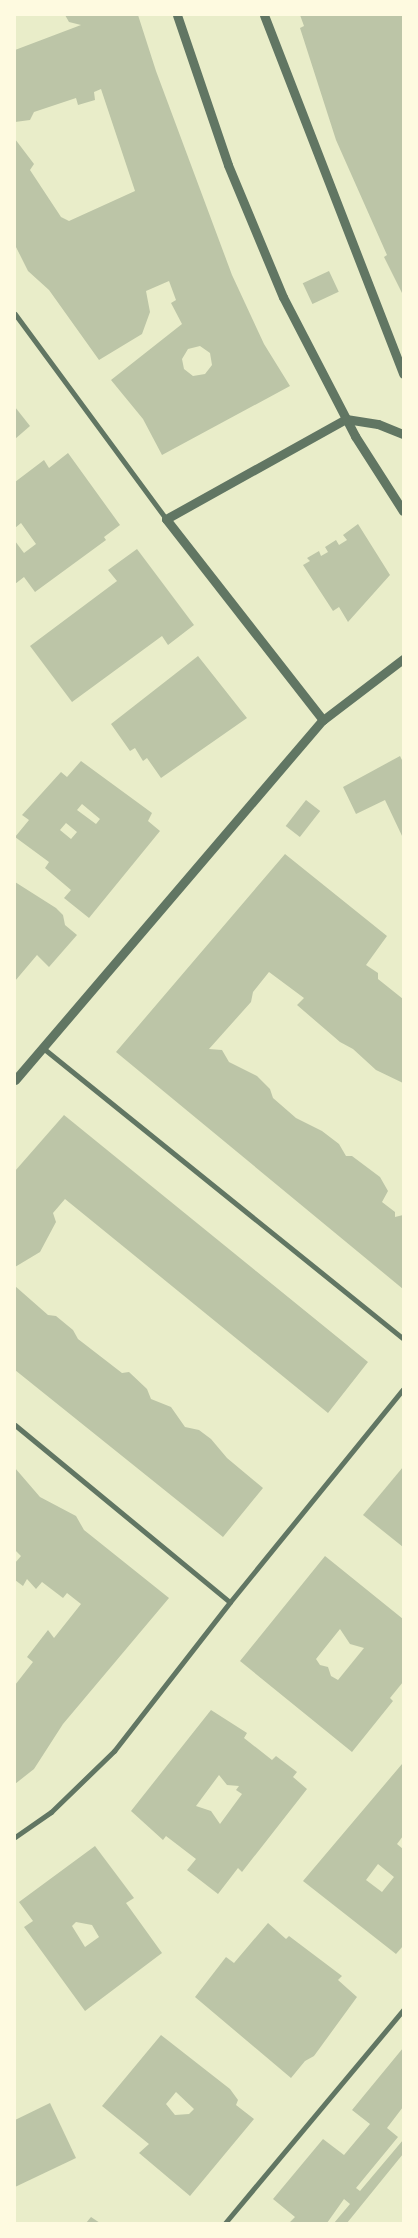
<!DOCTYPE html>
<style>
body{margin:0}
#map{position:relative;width:418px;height:2238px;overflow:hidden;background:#e9edc9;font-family:Montserrat,sans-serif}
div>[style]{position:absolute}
.building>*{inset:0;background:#bcc5a7;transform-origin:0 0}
.minor>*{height:5px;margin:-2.5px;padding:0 2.5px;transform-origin:2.5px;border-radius:2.5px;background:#617663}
.tertiary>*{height:9px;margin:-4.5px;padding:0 4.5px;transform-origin:4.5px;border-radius:4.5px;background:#617663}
span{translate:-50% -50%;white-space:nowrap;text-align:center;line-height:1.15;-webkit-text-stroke:4px #fefae0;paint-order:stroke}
.frame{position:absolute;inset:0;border:16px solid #fefae0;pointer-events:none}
</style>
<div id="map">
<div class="building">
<i style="clip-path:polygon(evenodd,65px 15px,138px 15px,156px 71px,232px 275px,264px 344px,290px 386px,162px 455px,143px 419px,111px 380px,182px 324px,171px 303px,176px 300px,169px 281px,146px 291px,150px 312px,142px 334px,99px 360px,49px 290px,28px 271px,15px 245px,15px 139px,34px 164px,30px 170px,61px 217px,69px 221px,135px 191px,101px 89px,94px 92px,95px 100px,78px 105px,76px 98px,34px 112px,30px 120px,15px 122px,15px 50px,81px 25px,69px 22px,65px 15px,200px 346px,210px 353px,212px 365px,205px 374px,193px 376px,184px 369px,182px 359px,188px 349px,200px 346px)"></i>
<i style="clip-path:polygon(300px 15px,403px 15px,403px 295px,384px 257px,387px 255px,336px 140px,300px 28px,304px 26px)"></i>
<i style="left:329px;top:271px;width:23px;height:29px;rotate:65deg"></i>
<i style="clip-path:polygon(15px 407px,30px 426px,15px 439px)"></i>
<i style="clip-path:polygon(68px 453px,120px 525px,104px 537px,106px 540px,35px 592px,24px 577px,15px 584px,15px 541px,24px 553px,36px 544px,21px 523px,15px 528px,15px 482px,44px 460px,49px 468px)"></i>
<i style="clip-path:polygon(358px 524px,390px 575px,348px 622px,339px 607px,333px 611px,303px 565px,310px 561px,307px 558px,319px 551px,321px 556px,328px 552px,325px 547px,336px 540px,339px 545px,347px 540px,343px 535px)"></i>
<i style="clip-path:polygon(137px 549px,194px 625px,168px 645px,162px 636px,72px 702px,30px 646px,117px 581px,108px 570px)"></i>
<i style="clip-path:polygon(198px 656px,247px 718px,161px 778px,147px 758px,143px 761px,135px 748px,130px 751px,111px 724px)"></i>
<i style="clip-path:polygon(400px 756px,403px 762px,403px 838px,385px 800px,356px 814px,343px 787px)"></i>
<i style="clip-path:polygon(evenodd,81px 761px,152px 813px,148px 821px,160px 831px,89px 918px,64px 898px,71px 890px,45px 868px,49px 862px,15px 837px,29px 820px,22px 815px,61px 772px,67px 777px,81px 761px,82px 804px,100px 819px,96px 824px,77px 810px,82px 804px,81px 761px,66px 823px,77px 832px,71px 839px,60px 830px,66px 823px)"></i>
<i style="left:306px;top:800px;width:18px;height:33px;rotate:38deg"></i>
<i style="clip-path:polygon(285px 854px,387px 936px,366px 965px,378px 973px,378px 979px,403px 999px,403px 1083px,376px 1070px,353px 1049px,340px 1042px,297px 1005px,304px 998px,269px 972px,253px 992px,251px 1002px,209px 1049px,222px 1050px,229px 1062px,257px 1076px,270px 1089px,273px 1098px,296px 1118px,322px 1131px,339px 1144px,346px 1156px,352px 1156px,380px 1177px,388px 1191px,382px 1202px,395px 1212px,395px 1217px,403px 1215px,403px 1289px,116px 1052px)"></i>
<i style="clip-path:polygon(15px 882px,56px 908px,63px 915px,65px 925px,77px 935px,49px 967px,37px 955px,15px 981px)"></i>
<i style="clip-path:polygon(64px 1115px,368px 1362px,328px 1413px,65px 1199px,53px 1213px,56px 1222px,40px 1252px,15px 1267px,15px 1171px)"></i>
<i style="clip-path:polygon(15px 1286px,48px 1315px,56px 1316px,73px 1330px,78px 1339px,122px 1373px,129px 1372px,147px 1389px,151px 1399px,171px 1407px,185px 1427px,199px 1430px,211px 1439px,227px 1458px,263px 1488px,223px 1537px,15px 1370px)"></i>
<i style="clip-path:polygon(403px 1467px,403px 1547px,363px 1515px)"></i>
<i style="clip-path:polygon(15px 1468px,40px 1497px,76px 1516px,84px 1530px,169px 1598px,63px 1724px,34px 1769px,15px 1784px,15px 1685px,33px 1662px,27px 1657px,48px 1630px,54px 1638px,81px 1604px,67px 1593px,63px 1598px,42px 1582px,36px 1589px,27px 1579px,23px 1586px,15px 1580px,15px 1563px,21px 1556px,15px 1550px)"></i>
<i style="clip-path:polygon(evenodd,325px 1556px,403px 1619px,403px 1682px,390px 1698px,393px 1701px,352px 1752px,240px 1661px,325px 1556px,340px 1629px,350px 1644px,364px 1648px,338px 1680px,331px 1676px,328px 1667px,320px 1665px,316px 1659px,340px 1629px)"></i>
<i style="clip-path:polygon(evenodd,211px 1710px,247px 1733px,244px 1738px,272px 1760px,276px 1756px,297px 1772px,293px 1777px,307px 1789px,242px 1872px,238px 1868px,218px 1894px,187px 1870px,196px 1859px,166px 1836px,163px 1840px,131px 1811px,211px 1710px,219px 1775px,227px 1785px,239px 1786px,236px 1790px,242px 1794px,220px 1824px,211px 1811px,196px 1806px,219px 1775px)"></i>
<i style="clip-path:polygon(evenodd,402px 1764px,403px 1836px,397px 1844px,403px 1849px,403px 1946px,396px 1954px,303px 1881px,402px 1764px,378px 1864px,394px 1877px,382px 1892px,366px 1880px,378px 1864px)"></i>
<i style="clip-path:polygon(evenodd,95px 1846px,134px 1898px,126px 1903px,162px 1953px,85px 2011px,24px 1927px,33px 1921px,19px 1902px,95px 1846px,76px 1922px,92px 1925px,99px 1937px,85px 1947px,72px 1926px,76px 1922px)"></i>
<i style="clip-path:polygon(268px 1923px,286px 1939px,289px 1936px,342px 1976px,338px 1980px,357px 1997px,314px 2056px,305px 2061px,291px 2078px,195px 1997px,226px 1957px,234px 1963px)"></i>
<i style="clip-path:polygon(evenodd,161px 2035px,230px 2089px,238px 2100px,236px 2105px,254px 2119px,190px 2196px,139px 2153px,149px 2144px,102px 2106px,161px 2035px,176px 2092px,194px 2109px,189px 2114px,175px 2115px,166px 2104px,176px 2092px)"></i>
<i style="clip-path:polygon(403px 2048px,403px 2107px,387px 2128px,398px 2137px,356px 2188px,360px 2191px,403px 2140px,403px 2154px,347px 2223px,334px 2223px,350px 2204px,344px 2199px,327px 2223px,289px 2223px,295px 2217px,273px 2199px,323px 2139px,344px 2155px,370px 2124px,352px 2110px)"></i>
<i style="clip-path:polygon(50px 2103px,76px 2158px,15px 2187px,15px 2120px)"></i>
<i style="clip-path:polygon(91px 2217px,100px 2223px,86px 2223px)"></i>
</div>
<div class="minor">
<i style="left:15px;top:314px;width:255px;rotate:53.6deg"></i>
<i style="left:43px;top:1048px;width:462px;rotate:38.9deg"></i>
<i style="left:15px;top:1425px;width:278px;rotate:39.5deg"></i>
<i style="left:15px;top:1837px;width:44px;rotate:-34.8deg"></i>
<i style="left:51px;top:1812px;width:88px;rotate:-44.1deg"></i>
<i style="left:114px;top:1751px;width:189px;rotate:-52.1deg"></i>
<i style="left:230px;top:1602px;width:274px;rotate:-50.9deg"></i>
<i style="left:225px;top:2223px;width:278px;rotate:-50.1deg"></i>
</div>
<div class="tertiary">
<i style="left:177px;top:15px;width:158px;rotate:71.2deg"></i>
<i style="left:228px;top:165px;width:143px;rotate:67.4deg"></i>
<i style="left:283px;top:297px;width:157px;rotate:62.6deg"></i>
<i style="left:355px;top:436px;width:89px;rotate:57.4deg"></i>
<i style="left:264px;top:15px;width:385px;rotate:68.8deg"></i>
<i style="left:323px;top:720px;width:255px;rotate:-128deg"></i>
<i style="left:166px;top:519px;width:206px;rotate:-29.1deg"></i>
<i style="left:346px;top:419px;width:32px;rotate:9deg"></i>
<i style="left:378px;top:424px;width:27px;rotate:22deg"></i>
<i style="left:15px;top:1080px;width:474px;rotate:-49.5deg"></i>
<i style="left:323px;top:720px;width:101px;rotate:-37.3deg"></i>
</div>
<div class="frame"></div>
</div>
